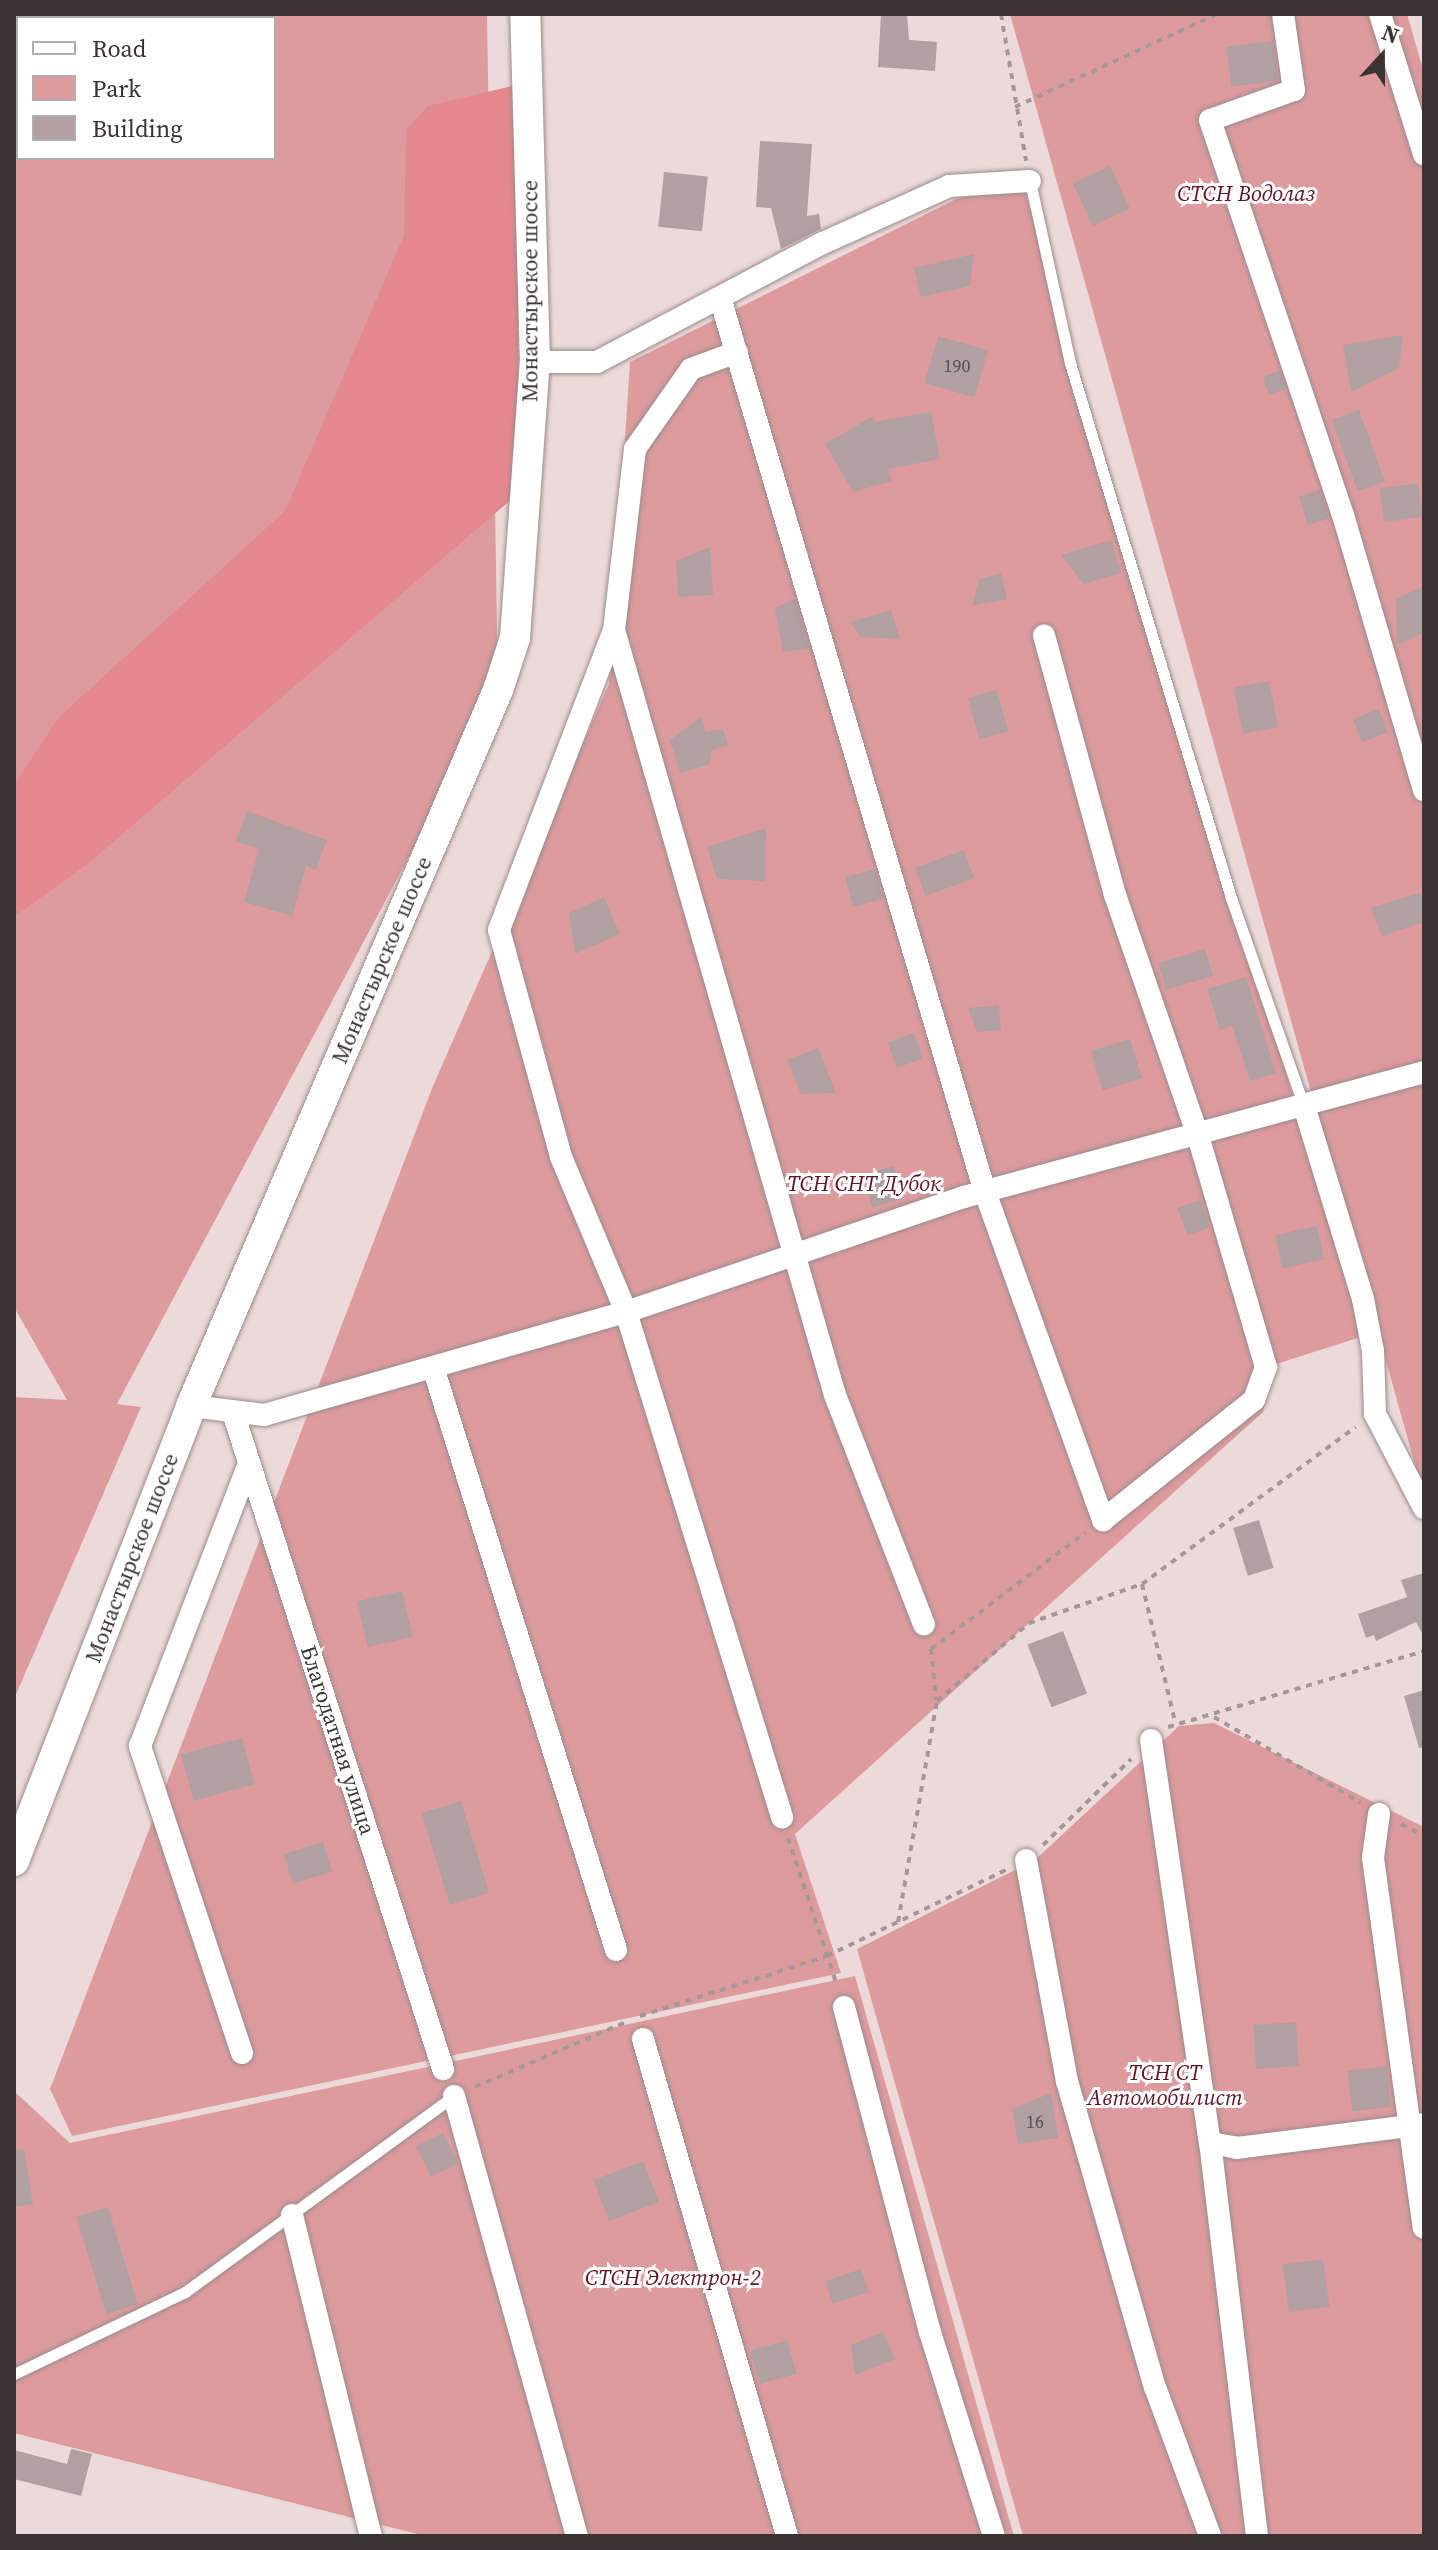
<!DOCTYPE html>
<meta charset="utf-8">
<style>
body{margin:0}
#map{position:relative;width:1438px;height:2550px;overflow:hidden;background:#ecdadb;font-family:"Source Serif 4",serif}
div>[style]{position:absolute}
.green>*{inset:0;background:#dd9b9e}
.forest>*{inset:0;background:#e5888e}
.building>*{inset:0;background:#b1a0a1;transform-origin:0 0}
.path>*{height:4px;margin-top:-2px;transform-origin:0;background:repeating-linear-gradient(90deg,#a49798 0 6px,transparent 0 12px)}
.roads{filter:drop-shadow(0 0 2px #9b8b8b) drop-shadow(0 0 2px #9b8b8b)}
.service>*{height:11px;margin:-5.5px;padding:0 5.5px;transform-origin:5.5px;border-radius:5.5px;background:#fff}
.minor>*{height:22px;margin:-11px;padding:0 11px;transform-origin:11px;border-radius:11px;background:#fff}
.secondary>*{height:30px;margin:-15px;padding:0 15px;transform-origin:15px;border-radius:15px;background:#fff}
span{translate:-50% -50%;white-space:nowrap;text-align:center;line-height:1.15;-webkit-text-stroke:6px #fff;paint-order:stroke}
.number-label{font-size:18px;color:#584e4f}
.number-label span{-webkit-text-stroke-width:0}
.park-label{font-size:22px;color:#641121;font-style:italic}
.street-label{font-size:22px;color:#3a3334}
.frame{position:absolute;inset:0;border:16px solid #3a3334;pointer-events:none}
.legend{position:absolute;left:16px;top:16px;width:260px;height:144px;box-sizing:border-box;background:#fff;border:2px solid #b0adae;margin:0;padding:10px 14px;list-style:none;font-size:24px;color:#3a3334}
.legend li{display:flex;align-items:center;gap:16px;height:40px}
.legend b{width:40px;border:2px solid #b0adae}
.north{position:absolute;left:1342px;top:16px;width:80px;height:80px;-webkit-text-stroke:6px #fff;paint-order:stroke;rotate:21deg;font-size:22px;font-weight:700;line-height:32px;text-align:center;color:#3a3334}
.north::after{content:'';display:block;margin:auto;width:28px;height:36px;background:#3a3334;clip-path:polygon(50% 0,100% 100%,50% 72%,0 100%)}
</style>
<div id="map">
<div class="green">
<i style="clip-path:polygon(evenodd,14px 14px,487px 14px,498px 690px,117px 1404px,141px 1407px,14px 1699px,14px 1397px,67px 1400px,14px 1307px,14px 14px,18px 18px,274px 18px,274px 158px,18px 158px,18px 18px)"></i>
<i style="clip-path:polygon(1010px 14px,1407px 14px,1424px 73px,1424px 1497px)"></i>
<i style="clip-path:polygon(1025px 191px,1364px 1336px,1273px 1365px,1263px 1412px,795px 1834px,841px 1973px,72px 2136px,50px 2089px,433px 1086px,609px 684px,630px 362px,960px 197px)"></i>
<i style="clip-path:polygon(1214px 1723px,1424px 1827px,1424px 2536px,1023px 2536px,857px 1949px,1035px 1860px,1179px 1726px)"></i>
<i style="clip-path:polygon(855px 1976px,1014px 2536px,425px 2536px,14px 2433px,14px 2091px,70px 2143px)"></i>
</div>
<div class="forest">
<i style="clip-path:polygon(516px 85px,520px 492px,89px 863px,14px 917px,14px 785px,59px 717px,285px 511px,404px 235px,406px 130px,428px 106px)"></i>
</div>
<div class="building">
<i style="clip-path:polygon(881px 14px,907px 14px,909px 40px,937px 42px,935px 71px,878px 67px)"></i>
<i style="left:1273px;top:41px;width:40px;height:47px;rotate:83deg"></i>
<i style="clip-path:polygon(760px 141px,812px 144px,807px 216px,819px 214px,821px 229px,781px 249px,771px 208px,756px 207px)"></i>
<i style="left:1110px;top:166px;width:47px;height:41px;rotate:65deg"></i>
<i style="left:664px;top:172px;width:44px;height:55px;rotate:6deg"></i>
<i style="clip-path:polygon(974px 254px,970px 286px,921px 297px,914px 268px)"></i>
<i style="clip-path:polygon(1403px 335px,1399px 368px,1351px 392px,1343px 345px)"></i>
<i style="left:938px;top:336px;width:52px;height:49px;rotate:16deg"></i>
<i style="left:1280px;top:371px;width:19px;height:18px;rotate:72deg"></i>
<i style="left:1359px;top:410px;width:76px;height:29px;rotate:70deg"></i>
<i style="clip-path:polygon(931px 412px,940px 459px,888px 469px,892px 481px,853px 492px,825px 444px,873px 416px,875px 422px)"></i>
<i style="left:1418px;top:483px;width:34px;height:39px;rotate:82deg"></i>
<i style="left:1320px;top:490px;width:30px;height:22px;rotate:73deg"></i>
<i style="clip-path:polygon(1111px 540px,1121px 573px,1084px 584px,1061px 555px)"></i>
<i style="clip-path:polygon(710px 547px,713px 595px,678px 597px,676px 561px)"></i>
<i style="clip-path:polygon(1001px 573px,1007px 599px,972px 606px,979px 579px)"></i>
<i style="clip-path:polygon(1424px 586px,1424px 633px,1397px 645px,1396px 599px)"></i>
<i style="clip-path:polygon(795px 599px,809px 648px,783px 652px,775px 608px)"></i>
<i style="clip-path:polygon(891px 610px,900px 639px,861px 637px,850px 622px)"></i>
<i style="left:1269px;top:681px;width:47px;height:36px;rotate:79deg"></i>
<i style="left:997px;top:690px;width:43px;height:30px;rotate:75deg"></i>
<i style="left:1379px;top:709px;width:25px;height:28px;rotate:69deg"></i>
<i style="clip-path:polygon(702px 716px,705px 732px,723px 729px,728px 746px,711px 750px,710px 764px,680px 773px,670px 740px)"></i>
<i style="clip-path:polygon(247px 811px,327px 840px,316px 870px,306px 866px,292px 916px,244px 902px,259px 849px,236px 841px)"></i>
<i style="clip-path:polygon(766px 828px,765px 881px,717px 879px,707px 847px)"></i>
<i style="left:964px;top:850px;width:30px;height:52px;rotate:70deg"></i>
<i style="left:875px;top:869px;width:31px;height:31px;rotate:75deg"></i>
<i style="clip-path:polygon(1421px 892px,1424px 922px,1382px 936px,1371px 908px)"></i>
<i style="clip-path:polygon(604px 897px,620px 934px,575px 954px,569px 913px)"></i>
<i style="left:1205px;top:949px;width:28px;height:49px;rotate:73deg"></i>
<i style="clip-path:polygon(1246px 977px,1276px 1073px,1250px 1081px,1232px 1026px,1220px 1030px,1207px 989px)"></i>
<i style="clip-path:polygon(999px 1005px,1001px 1030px,977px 1032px,968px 1008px)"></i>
<i style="left:914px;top:1033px;width:27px;height:28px;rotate:70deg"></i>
<i style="left:1130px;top:1039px;width:41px;height:41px;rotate:73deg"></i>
<i style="clip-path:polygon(818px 1048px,836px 1093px,801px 1094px,787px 1060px)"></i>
<i style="left:893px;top:1166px;width:34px;height:32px;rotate:73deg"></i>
<i style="left:1200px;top:1200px;width:29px;height:24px;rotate:70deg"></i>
<i style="left:1317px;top:1226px;width:34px;height:43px;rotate:78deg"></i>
<i style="left:1259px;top:1520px;width:50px;height:27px;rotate:73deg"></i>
<i style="clip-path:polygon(1424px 1573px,1424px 1637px,1416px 1622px,1376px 1641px,1374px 1635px,1366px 1638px,1358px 1614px,1407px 1597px,1401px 1580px)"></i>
<i style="left:402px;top:1591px;width:47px;height:46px;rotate:77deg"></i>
<i style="left:1063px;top:1631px;width:67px;height:38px;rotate:69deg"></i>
<i style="clip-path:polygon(1424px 1690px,1424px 1747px,1419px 1748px,1404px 1696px)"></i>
<i style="left:242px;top:1738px;width:48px;height:63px;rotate:75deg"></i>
<i style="left:461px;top:1801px;width:96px;height:41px;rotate:73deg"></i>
<i style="left:323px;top:1842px;width:31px;height:41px;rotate:73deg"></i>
<i style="left:1296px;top:2022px;width:44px;height:43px;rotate:86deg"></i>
<i style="left:1386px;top:2066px;width:41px;height:39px;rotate:83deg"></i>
<i style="clip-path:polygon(1051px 2093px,1058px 2138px,1018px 2144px,1012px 2109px)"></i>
<i style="left:443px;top:2133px;width:34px;height:30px;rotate:64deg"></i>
<i style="clip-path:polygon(24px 2149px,33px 2204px,14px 2207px,14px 2150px)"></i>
<i style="left:643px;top:2161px;width:44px;height:53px;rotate:69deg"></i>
<i style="left:108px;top:2207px;width:102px;height:33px;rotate:73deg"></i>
<i style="left:1323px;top:2259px;width:48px;height:41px;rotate:82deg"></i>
<i style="left:861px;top:2269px;width:24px;height:38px;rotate:71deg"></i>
<i style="clip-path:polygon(883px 2332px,895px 2359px,855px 2375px,851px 2345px)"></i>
<i style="left:787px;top:2340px;width:35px;height:38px;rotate:74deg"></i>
<i style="clip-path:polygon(71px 2449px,92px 2454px,81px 2496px,14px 2479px,14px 2450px,67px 2464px)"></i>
</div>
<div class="path">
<i style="left:1001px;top:14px;width:149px;rotate:80.3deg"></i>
<i style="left:1015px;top:107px;width:222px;rotate:-24.7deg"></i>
<i style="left:1142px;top:1584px;width:141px;rotate:76.5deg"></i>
<i style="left:931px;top:1649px;width:193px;rotate:-37deg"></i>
<i style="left:931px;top:1649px;width:51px;rotate:84.4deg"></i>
<i style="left:1214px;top:1717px;width:170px;rotate:30.3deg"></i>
<i style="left:1168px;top:1727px;width:267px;rotate:-16.5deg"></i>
<i style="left:1401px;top:1824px;width:25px;rotate:26deg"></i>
<i style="left:788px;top:1838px;width:155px;rotate:71.6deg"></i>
<i style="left:1043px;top:1845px;width:123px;rotate:-44.3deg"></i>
<i style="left:898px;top:1922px;width:224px;rotate:-80deg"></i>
<i style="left:937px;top:1701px;width:121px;rotate:-40.3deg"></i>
<i style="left:1029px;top:1623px;width:120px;rotate:-19deg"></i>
<i style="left:1142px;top:1584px;width:265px;rotate:-36.3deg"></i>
<i style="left:640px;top:2016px;width:196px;rotate:-17.8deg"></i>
<i style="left:827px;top:1956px;width:199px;rotate:-25.7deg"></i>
<i style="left:475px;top:2087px;width:167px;rotate:-23.3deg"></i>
</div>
<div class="roads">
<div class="service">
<i style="left:1030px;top:181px;width:186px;rotate:77.6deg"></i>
<i style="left:1070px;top:363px;width:559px;rotate:73.25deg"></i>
<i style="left:1231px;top:898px;width:220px;rotate:70.7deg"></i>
<i style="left:14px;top:2374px;width:190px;rotate:-25.6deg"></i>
<i style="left:185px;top:2292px;width:333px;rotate:-36.1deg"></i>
</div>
<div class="minor">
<i style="left:1283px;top:14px;width:77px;rotate:81.8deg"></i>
<i style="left:1294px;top:90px;width:89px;rotate:160.3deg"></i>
<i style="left:1210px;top:120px;width:417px;rotate:71.4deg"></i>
<i style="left:1343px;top:515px;width:287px;rotate:73.6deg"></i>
<i style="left:1380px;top:14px;width:147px;rotate:72.6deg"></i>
<i style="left:721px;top:301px;width:929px;rotate:73.5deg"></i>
<i style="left:985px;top:1192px;width:349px;rotate:70.2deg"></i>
<i style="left:1103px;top:1520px;width:193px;rotate:-38.5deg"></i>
<i style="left:1254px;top:1400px;width:35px;rotate:-70deg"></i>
<i style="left:1266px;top:1367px;width:244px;rotate:-106.4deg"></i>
<i style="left:1197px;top:1133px;width:252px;rotate:-109deg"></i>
<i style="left:1115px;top:895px;width:269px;rotate:-105.3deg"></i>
<i style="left:737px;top:352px;width:49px;rotate:159.7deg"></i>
<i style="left:691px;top:369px;width:98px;rotate:125deg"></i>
<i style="left:635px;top:449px;width:182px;rotate:96.6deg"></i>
<i style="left:614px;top:630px;width:321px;rotate:111deg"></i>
<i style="left:499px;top:930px;width:235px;rotate:74.7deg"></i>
<i style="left:561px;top:1157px;width:168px;rotate:67.2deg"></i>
<i style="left:626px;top:1312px;width:529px;rotate:72.83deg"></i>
<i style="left:535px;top:362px;width:62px"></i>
<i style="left:597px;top:362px;width:255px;rotate:-27.8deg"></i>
<i style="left:823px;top:243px;width:138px;rotate:-24.3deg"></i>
<i style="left:949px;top:186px;width:81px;rotate:-3.5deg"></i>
<i style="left:614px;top:630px;width:796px;rotate:73.89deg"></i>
<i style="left:835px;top:1395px;width:246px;rotate:68.8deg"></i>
<i style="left:1304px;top:1106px;width:202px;rotate:73deg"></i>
<i style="left:1363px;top:1299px;width:53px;rotate:79.1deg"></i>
<i style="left:1373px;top:1351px;width:63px;rotate:88.2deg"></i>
<i style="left:1375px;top:1414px;width:106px;rotate:62.5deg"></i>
<i style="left:433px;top:1367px;width:611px;rotate:72.57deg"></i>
<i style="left:191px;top:1406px;width:74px;rotate:7deg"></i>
<i style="left:264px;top:1415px;width:376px;rotate:-15.9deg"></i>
<i style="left:626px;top:1312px;width:357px;rotate:-18.8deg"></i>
<i style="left:964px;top:1197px;width:477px;rotate:-15.2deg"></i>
<i style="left:233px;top:1412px;width:690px;rotate:72.27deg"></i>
<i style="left:1151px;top:1740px;width:407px;rotate:81.7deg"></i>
<i style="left:1379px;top:1814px;width:44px;rotate:97.8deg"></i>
<i style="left:1373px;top:1858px;width:373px;rotate:82.2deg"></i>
<i style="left:1026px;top:1860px;width:225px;rotate:79.5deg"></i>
<i style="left:1067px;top:2081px;width:318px;rotate:74deg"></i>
<i style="left:1155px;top:2387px;width:159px;rotate:69.7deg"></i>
<i style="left:844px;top:2007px;width:336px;rotate:75.2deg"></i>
<i style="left:930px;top:2332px;width:214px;rotate:72.6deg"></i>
<i style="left:643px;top:2039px;width:517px;rotate:73.84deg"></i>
<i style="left:242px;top:2053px;width:324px;rotate:-108.4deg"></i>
<i style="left:140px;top:1746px;width:303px;rotate:-68.9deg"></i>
<i style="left:454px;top:2096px;width:457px;rotate:74.4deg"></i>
<i style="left:292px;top:2215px;width:331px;rotate:76.2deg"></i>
<i style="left:1257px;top:2536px;width:396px;rotate:-96.8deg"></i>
<i style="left:1210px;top:2143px;width:27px;rotate:10deg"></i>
<i style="left:1237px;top:2148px;width:189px;rotate:-7.3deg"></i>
</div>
<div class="secondary">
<i style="left:14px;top:1861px;width:488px;rotate:-68.7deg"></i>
<i style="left:191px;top:1406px;width:779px;rotate:-66.79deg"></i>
<i style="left:498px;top:690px;width:55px;rotate:-71.9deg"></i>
<i style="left:515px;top:638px;width:277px;rotate:-85.9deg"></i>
<i style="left:535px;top:362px;width:348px;rotate:-91.6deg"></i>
</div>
</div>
<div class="number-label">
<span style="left:957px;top:366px">190</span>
<span style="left:1035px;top:2122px">16</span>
</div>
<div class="park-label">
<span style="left:1246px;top:194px">СТСН Водолаз</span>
<span style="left:864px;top:1184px">ТСН СНТ Дубок</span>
<span style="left:1165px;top:2085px">ТСН СТ<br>Автомобилист</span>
<span style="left:673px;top:2278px">СТСН Электрон-2</span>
</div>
<div class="street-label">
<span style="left:530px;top:291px;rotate:-90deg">Монастырское шоссе</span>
<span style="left:382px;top:960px;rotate:-67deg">Монастырское шоссе</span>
<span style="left:132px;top:1558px;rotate:-69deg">Монастырское шоссе</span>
<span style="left:338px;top:1740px;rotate:72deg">Благодатная улица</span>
</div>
<div class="frame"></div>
<ul class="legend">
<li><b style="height:10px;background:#fff"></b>Road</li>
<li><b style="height:22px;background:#dd9b9e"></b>Park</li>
<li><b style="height:22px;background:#b1a0a1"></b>Building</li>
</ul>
<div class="north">N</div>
</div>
